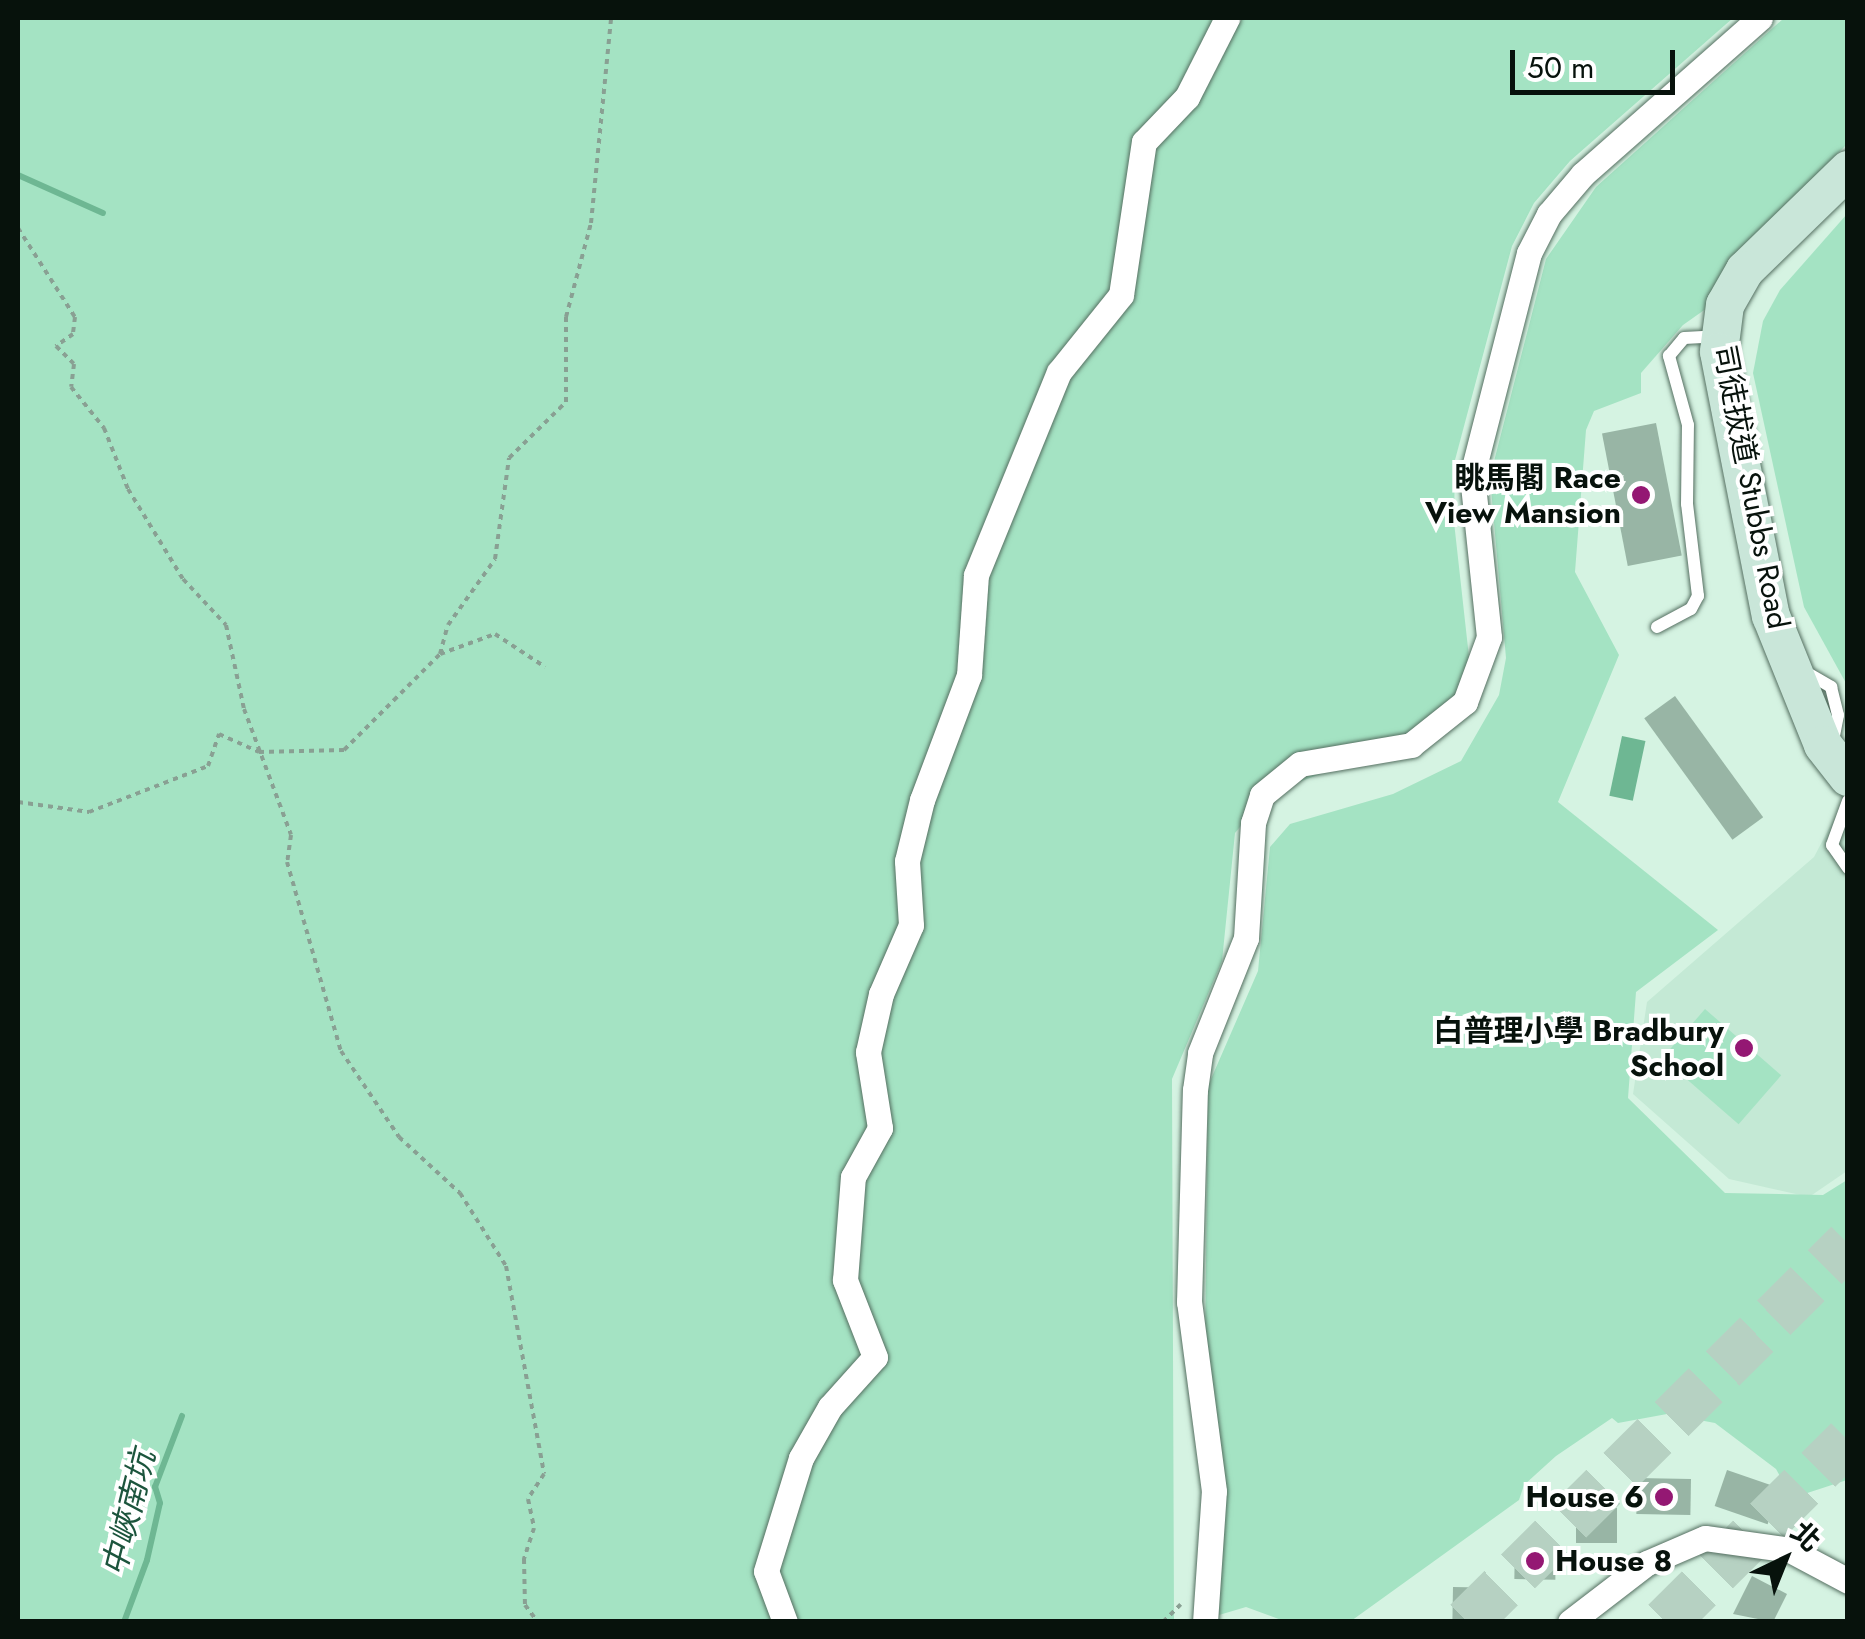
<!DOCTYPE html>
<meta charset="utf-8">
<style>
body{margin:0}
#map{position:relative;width:1865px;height:1639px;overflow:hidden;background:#d5f3e2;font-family:Jost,"Noto Sans TC",sans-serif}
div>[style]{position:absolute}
.built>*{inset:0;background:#c4e9d5}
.green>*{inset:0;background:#a4e3c3;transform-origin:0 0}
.water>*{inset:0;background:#6eb793;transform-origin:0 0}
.stream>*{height:6px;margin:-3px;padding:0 3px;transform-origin:3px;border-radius:3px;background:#6eb793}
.building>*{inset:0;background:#98b5a5;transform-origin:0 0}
.highway-tunnel>*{height:48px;margin-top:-24px;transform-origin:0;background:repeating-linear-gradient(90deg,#b6d1c2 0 48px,transparent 0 72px)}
.path>*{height:4px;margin-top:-2px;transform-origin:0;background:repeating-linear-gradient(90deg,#89a093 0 5px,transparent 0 10px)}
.roads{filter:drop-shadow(0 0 2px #556f61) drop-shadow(0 0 2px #556f61)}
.lane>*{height:12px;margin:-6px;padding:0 6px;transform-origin:6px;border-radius:6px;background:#fff}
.street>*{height:25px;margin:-12.5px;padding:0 12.5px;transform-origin:12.5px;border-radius:12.5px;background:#fff}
.secondary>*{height:38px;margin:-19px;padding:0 19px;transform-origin:19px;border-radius:19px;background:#c9e6d9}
.dots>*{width:28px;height:28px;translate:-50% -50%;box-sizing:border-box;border:5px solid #fff;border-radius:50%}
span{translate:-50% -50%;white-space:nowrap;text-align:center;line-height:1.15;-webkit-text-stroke:8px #fff;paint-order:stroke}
.poi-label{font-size:30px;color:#07120c;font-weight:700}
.right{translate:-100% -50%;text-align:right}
.left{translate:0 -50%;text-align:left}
.street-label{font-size:30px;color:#07120c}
.water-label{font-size:32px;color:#1c553d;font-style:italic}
.frame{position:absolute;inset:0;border:20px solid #07120c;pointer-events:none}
.north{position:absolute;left:1735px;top:1509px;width:100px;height:100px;-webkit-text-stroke:8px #fff;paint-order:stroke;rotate:43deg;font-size:28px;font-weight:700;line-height:40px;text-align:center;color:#07120c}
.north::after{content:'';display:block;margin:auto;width:35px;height:45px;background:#07120c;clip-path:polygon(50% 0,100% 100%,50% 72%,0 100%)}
.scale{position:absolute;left:1510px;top:50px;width:165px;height:45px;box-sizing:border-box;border:5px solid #07120c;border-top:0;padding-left:12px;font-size:30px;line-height:35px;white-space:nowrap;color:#07120c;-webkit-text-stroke:8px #fff;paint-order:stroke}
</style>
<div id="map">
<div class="built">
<i style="clip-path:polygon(1835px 817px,1848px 828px,1847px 1171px,1809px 1197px,1729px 1179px,1633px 1094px,1647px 1002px,1814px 857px)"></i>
</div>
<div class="green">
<i style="clip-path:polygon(18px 18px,1733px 18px,1570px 161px,1534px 203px,1512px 246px,1455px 460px,1454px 522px,1469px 657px,1465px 682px,1435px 733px,1268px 793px,1235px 833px,1222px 961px,1172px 1079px,1174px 1621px,18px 1621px)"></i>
<i style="clip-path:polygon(1784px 18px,1847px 18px,1847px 144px,1755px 238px,1717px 301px,1683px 325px,1641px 373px,1641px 393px,1594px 411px,1586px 430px,1575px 572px,1619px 655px,1558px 802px,1718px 930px,1636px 992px,1628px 1098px,1725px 1193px,1823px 1195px,1847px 1180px,1847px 1480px,1792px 1498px,1776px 1469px,1715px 1423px,1667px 1414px,1618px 1423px,1612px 1418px,1556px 1456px,1524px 1485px,1519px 1500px,1351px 1621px,1284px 1621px,1246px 1607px,1219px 1615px,1222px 1501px,1205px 1351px,1208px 1086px,1258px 971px,1270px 847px,1290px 824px,1393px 794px,1461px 761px,1499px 695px,1506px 658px,1490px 477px,1546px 259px,1596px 187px)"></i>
<i style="clip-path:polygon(1847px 214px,1847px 685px,1804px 607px,1753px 373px,1763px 321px,1780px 290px)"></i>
<i style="left:1705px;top:1009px;width:101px;height:65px;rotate:41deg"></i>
</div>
<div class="water">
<i style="left:1622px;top:736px;width:24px;height:61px;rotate:12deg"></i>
</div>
<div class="stream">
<i style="left:18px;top:175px;width:93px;rotate:24.1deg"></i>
<i style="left:124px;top:1622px;width:66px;rotate:-69.6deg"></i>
<i style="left:147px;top:1560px;width:58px;rotate:-77.2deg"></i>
<i style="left:160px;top:1503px;width:17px;rotate:-107deg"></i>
<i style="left:155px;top:1487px;width:76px;rotate:-69.2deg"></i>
</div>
<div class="building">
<i style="left:1656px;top:423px;width:135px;height:55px;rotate:79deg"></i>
<i style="left:1675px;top:696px;width:150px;height:38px;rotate:54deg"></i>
<i style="left:1727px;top:1470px;width:56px;height:38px;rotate:19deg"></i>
<i style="left:1637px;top:1478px;width:54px;height:36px;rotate:1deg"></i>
<i style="left:1576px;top:1508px;width:41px;height:35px"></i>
<i style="left:1515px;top:1542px;width:41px;height:37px;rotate:1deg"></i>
<i style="clip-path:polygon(1752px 1576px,1787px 1594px,1773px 1622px,1733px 1614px)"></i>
<i style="left:1453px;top:1587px;width:42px;height:35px;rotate:1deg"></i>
</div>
<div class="highway-tunnel">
<i style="left:1467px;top:1622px;width:537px;rotate:-44.77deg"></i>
<i style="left:1665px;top:1622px;width:258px;rotate:-44.8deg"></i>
</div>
<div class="path">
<i style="left:18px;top:228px;width:106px;rotate:57.4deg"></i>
<i style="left:75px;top:317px;width:17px;rotate:97deg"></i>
<i style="left:73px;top:334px;width:21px;rotate:145deg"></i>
<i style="left:56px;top:346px;width:25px;rotate:45deg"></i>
<i style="left:74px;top:364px;width:23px;rotate:97deg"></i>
<i style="left:71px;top:387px;width:53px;rotate:51.2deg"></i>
<i style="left:104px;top:428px;width:66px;rotate:68.5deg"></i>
<i style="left:128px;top:489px;width:105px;rotate:58.6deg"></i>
<i style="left:183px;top:579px;width:63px;rotate:46.9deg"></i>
<i style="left:226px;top:625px;width:86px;rotate:77.9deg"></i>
<i style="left:244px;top:709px;width:134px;rotate:69.5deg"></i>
<i style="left:291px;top:835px;width:27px;rotate:98deg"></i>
<i style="left:287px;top:862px;width:197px;rotate:74.1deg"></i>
<i style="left:341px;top:1051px;width:104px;rotate:56deg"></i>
<i style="left:399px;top:1137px;width:83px;rotate:42.6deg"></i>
<i style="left:460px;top:1193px;width:86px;rotate:57.8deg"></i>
<i style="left:506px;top:1266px;width:211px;rotate:79.6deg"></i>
<i style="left:544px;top:1474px;width:30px;rotate:123deg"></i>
<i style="left:528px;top:1499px;width:30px;rotate:78deg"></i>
<i style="left:534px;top:1528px;width:33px;rotate:108deg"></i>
<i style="left:524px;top:1559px;width:46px;rotate:88.8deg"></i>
<i style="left:525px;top:1605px;width:21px;rotate:53deg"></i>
<i style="left:440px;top:654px;width:59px;rotate:-20deg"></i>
<i style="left:495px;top:634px;width:60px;rotate:33.4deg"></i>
<i style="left:18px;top:802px;width:72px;rotate:8deg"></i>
<i style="left:89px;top:812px;width:128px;rotate:-21.1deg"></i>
<i style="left:208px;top:766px;width:34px;rotate:-71deg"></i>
<i style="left:219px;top:734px;width:44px;rotate:24.2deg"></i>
<i style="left:259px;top:752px;width:85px;rotate:-1.3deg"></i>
<i style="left:344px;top:750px;width:136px;rotate:-45deg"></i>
<i style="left:440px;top:654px;width:30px;rotate:-75deg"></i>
<i style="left:448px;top:625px;width:81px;rotate:-54.5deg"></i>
<i style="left:495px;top:559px;width:102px;rotate:-82.1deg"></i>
<i style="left:509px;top:458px;width:80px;rotate:-44.5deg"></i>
<i style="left:566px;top:402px;width:85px;rotate:-90deg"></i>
<i style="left:566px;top:317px;width:97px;rotate:-75.1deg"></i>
<i style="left:591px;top:223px;width:206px;rotate:-84.4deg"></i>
<i style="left:1163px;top:1622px;width:25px;rotate:-45deg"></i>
</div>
<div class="roads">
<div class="lane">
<i style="left:1657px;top:627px;width:38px;rotate:-28deg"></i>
<i style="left:1691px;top:609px;width:15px;rotate:-62deg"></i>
<i style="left:1698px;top:596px;width:93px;rotate:-96.8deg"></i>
<i style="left:1687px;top:504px;width:79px;rotate:-89.3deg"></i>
<i style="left:1688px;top:425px;width:72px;rotate:-105.4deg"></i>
<i style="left:1669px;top:356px;width:23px;rotate:-50deg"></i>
<i style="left:1684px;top:338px;width:33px;rotate:-3deg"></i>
<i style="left:1802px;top:670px;width:34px;rotate:30deg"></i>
<i style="left:1831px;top:687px;width:29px;rotate:76deg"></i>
<i style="left:1838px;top:715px;width:26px;rotate:101deg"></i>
<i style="left:1848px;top:801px;width:47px;rotate:110deg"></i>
<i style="left:1832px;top:845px;width:28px;rotate:55deg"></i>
</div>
<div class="street">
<i style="left:785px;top:1622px;width:54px;rotate:-110.4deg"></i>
<i style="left:766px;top:1571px;width:118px;rotate:-72.8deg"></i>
<i style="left:801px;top:1458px;width:59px;rotate:-60.4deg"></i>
<i style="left:830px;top:1407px;width:67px;rotate:-48deg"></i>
<i style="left:875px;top:1357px;width:83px;rotate:-111.3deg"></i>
<i style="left:845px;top:1280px;width:103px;rotate:-85.6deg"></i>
<i style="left:853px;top:1177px;width:56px;rotate:-61.1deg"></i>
<i style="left:880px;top:1128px;width:77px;rotate:-99deg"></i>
<i style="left:868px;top:1052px;width:59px;rotate:-77.4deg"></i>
<i style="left:881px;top:994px;width:75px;rotate:-66.5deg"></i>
<i style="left:911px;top:925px;width:64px;rotate:-93.6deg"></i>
<i style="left:907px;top:861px;width:63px;rotate:-76.2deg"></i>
<i style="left:922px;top:800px;width:134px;rotate:-69.4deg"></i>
<i style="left:969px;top:675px;width:100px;rotate:-86deg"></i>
<i style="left:976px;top:575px;width:219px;rotate:-67.8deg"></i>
<i style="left:1059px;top:372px;width:99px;rotate:-51.2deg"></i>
<i style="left:1121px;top:295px;width:155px;rotate:-81.5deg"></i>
<i style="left:1144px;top:142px;width:62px;rotate:-46.3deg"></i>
<i style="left:1187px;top:97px;width:89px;rotate:-63.1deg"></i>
<i style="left:1205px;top:1622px;width:131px;rotate:-86.1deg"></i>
<i style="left:1214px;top:1491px;width:191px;rotate:-97.5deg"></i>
<i style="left:1189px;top:1302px;width:212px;rotate:-88.4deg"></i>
<i style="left:1195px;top:1090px;width:37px;rotate:-82deg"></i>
<i style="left:1200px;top:1053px;width:124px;rotate:-68.2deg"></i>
<i style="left:1246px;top:938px;width:115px;rotate:-86.5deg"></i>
<i style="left:1253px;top:823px;width:29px;rotate:-72deg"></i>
<i style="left:1262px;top:795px;width:49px;rotate:-39.2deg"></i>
<i style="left:1300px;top:764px;width:113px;rotate:-9.7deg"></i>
<i style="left:1411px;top:745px;width:69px;rotate:-38.5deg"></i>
<i style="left:1465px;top:702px;width:69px;rotate:-69.7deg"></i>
<i style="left:1489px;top:637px;width:163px;rotate:-96deg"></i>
<i style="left:1472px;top:475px;width:229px;rotate:-75.6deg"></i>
<i style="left:1529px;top:253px;width:44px;rotate:-62.9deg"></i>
<i style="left:1549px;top:214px;width:52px;rotate:-49.6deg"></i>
<i style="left:1583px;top:174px;width:236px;rotate:-41.4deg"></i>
<i style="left:1570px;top:1622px;width:97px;rotate:-37.5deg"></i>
<i style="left:1647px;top:1563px;width:63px;rotate:-23.3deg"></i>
<i style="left:1705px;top:1538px;width:86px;rotate:8deg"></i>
<i style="left:1790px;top:1550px;width:66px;rotate:28.1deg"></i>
</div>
<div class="secondary">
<i style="left:1848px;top:170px;width:144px;rotate:135.8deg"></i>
<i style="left:1745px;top:270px;width:40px;rotate:119.7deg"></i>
<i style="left:1725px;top:305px;width:47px;rotate:97.3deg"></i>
<i style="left:1719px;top:352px;width:269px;rotate:78.9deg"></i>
<i style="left:1771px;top:616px;width:139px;rotate:68deg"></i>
<i style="left:1823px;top:745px;width:41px;rotate:52deg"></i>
</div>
</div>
<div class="dots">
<i style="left:1641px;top:495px;background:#941873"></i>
<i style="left:1744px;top:1048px;background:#941873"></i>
<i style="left:1664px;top:1497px;background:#941873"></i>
<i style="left:1535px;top:1561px;background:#941873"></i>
</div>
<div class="poi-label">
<span class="right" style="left:1621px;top:495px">眺馬閣 Race<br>View Mansion</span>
<span class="right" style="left:1724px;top:1048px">白普理小學 Bradbury<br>School</span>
<span class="right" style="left:1644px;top:1497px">House 6</span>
<span class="left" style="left:1555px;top:1561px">House 8</span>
</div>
<div class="street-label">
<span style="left:1751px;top:487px;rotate:79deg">司徒拔道 Stubbs Road</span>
</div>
<div class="water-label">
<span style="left:129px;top:1513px;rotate:-76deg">中峽南坑</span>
</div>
<div class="frame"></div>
<div class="north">北</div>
<div class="scale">50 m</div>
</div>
